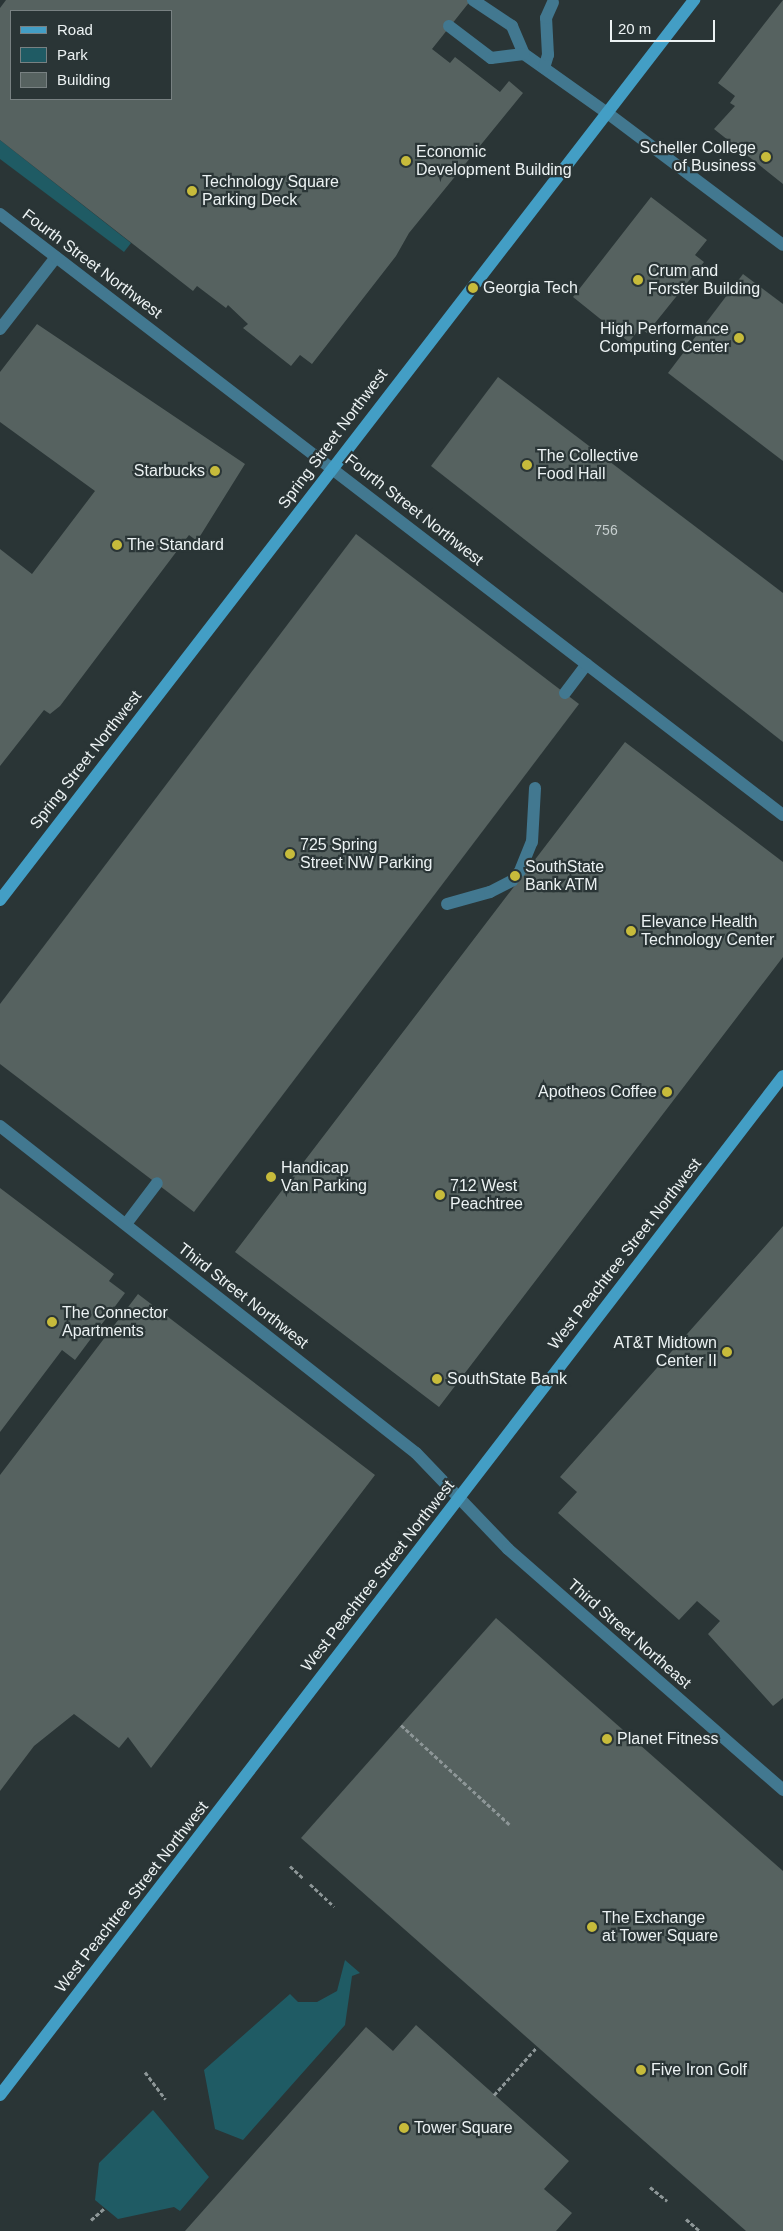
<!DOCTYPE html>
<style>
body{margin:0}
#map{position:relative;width:783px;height:2231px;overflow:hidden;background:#2a3536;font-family:Arial,sans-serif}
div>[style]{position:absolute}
.green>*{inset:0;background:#1f5b64}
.building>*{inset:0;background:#566260}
.path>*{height:3px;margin-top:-1.5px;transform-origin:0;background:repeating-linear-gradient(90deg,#8d9697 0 4px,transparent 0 6.5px)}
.service>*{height:12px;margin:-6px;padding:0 6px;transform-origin:6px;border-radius:6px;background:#427890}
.minor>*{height:12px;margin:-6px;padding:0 6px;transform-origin:6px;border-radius:6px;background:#427890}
.secondary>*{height:12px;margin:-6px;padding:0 6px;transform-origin:6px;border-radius:6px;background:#439ec5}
.dots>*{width:14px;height:14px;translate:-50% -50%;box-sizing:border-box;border:2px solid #2a3536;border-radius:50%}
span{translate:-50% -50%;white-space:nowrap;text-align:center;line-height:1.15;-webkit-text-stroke:4.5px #2a3536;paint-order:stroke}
.number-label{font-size:14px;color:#c6cece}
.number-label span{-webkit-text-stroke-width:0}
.poi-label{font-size:16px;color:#ecf2f3}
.right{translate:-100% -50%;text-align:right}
.left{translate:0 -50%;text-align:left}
.street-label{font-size:16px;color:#ecf2f3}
.legend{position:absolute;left:10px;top:10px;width:162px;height:90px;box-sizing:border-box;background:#2a3536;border:1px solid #788182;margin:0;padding:6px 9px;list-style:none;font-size:15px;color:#ecf2f3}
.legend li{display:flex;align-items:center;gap:10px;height:25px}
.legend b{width:25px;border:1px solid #788182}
.scale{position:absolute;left:610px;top:20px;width:105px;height:22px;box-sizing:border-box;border:2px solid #ecf2f3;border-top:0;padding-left:6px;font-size:15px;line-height:18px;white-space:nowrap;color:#ecf2f3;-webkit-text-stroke:4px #2a3536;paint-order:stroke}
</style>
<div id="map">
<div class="green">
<i style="clip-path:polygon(0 140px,131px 243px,124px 252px,0 159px)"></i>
<i style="clip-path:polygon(345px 1960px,360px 1973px,352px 1976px,345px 2025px,243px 2140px,215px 2129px,204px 2070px,290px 1994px,298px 2002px,317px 2002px,337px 1991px)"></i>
<i style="clip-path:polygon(153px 2110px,209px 2177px,180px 2211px,174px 2207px,118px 2219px,95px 2200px,99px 2163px)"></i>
</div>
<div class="building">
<i style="clip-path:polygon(evenodd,6px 0,471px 0,432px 49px,450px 63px,455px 57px,500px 92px,509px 81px,523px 93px,409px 233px,396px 256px,312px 364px,300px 355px,291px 366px,243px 328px,248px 324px,228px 305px,226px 308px,197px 286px,193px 291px,0 140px,0 8px,6px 0,11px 11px,171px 11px,171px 99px,11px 99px,11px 11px)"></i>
<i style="clip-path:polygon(783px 0,783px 184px,714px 129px,735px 106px,730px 103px,735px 96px,718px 83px)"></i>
<i style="clip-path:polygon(651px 197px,707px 240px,695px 255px,704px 262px,647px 333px,640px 328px,629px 342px,573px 297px)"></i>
<i style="clip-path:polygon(743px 274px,783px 304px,783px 461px,668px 373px)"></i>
<i style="clip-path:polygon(37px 324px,245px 464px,197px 541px,189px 535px,60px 706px,50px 714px,44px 710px,0 766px,0 549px,32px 574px,95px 491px,0 422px,0 372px)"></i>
<i style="clip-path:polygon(498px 377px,783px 593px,783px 742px,431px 466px)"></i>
<i style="clip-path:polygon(356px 534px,579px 704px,194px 1212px,0 1064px,0 1004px)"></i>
<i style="clip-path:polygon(625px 742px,783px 862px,783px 957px,439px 1407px,235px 1252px,516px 884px,507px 878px,515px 868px,524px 874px)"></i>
<i style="clip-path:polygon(0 1188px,114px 1274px,109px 1281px,125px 1293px,75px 1360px,62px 1350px,0 1432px)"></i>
<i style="clip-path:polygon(783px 1226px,783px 1698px,773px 1706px,708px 1634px,720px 1621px,697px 1601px,679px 1620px,558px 1513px,577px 1492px,560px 1477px)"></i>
<i style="clip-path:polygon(138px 1294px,375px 1475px,151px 1768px,128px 1737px,119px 1748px,74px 1714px,34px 1746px,0 1791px,0 1475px)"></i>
<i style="clip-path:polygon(496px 1618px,783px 1871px,783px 2231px,746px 2231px,301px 1838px)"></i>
<i style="clip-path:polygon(416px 2025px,569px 2161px,544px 2189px,572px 2213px,556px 2231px,185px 2231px,366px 2027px,393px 2051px)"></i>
</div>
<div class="path">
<i style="left:401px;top:1725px;width:147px;rotate:42.5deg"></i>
<i style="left:290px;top:1866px;width:18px;rotate:43deg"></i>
<i style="left:310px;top:1884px;width:33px;rotate:43deg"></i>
<i style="left:145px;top:2072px;width:34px;rotate:53deg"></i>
<i style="left:494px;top:2095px;width:64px;rotate:-48.1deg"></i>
<i style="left:650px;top:2187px;width:22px;rotate:39deg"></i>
<i style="left:686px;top:2219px;width:18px;rotate:41deg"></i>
<i style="left:91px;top:2220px;width:18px;rotate:-41deg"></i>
</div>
<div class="service">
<i style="left:473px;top:0;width:47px;rotate:33.7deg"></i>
<i style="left:512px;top:26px;width:30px;rotate:67deg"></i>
<i style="left:524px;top:54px;width:100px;rotate:35.3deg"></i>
<i style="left:449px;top:26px;width:53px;rotate:37.3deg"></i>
<i style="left:491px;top:58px;width:33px;rotate:-7deg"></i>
<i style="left:544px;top:68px;width:14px;rotate:-73deg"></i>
<i style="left:548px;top:55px;width:37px;rotate:-93deg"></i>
<i style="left:546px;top:18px;width:17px;rotate:-66deg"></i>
<i style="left:0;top:329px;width:91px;rotate:-52.1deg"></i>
<i style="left:565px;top:693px;width:36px;rotate:-53deg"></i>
<i style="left:520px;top:871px;width:31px;rotate:-68deg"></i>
<i style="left:532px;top:842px;width:54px;rotate:-86.8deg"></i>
<i style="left:447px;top:904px;width:45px;rotate:-15.6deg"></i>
<i style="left:490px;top:892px;width:25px;rotate:-27deg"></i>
<i style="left:126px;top:1224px;width:51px;rotate:-52.9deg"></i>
</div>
<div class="minor">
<i style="left:606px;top:112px;width:221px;rotate:36.9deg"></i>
<i style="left:0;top:214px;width:987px;rotate:37.51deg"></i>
<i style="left:0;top:1126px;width:529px;rotate:38.17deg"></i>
<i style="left:416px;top:1453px;width:133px;rotate:46.2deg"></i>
<i style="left:508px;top:1549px;width:366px;rotate:41.2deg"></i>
</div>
<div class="secondary">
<i style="left:0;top:900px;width:1137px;rotate:-52.36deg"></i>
<i style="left:0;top:2095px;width:1285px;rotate:-52.46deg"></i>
</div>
<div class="dots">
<i style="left:766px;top:157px;background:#c7bb3b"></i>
<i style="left:406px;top:161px;background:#c7bb3b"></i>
<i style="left:192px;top:191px;background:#c7bb3b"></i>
<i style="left:638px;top:280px;background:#c7bb3b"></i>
<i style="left:473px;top:288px;background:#c7bb3b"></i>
<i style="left:739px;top:338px;background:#c7bb3b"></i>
<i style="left:527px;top:465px;background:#c7bb3b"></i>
<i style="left:215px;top:471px;background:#c7bb3b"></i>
<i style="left:117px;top:545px;background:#c7bb3b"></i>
<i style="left:290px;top:854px;background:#c7bb3b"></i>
<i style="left:515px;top:876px;background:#c7bb3b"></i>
<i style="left:631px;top:931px;background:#c7bb3b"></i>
<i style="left:667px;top:1092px;background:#c7bb3b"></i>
<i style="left:271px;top:1177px;background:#c7bb3b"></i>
<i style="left:440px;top:1195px;background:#c7bb3b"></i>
<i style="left:52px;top:1322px;background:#c7bb3b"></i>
<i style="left:727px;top:1352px;background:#c7bb3b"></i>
<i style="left:437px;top:1379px;background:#c7bb3b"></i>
<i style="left:607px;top:1739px;background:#c7bb3b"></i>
<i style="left:592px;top:1927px;background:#c7bb3b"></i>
<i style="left:641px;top:2070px;background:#c7bb3b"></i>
<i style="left:404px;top:2128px;background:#c7bb3b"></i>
</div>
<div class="number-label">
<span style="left:606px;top:530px">756</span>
</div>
<div class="poi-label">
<span class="right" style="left:756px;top:157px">Scheller College<br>of Business</span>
<span class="left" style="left:416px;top:161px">Economic<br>Development Building</span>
<span class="left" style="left:202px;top:191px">Technology Square<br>Parking Deck</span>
<span class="left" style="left:648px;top:280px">Crum and<br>Forster Building</span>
<span class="left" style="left:483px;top:288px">Georgia Tech</span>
<span class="right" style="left:729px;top:338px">High Performance<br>Computing Center</span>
<span class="left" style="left:537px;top:465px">The Collective<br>Food Hall</span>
<span class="right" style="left:205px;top:471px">Starbucks</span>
<span class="left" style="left:127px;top:545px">The Standard</span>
<span class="left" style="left:300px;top:854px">725 Spring<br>Street NW Parking</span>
<span class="left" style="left:525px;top:876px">SouthState<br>Bank ATM</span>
<span class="left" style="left:641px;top:931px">Elevance Health<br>Technology Center</span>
<span class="right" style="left:657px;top:1092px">Apotheos Coffee</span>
<span class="left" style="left:281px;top:1177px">Handicap<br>Van Parking</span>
<span class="left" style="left:450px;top:1195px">712 West<br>Peachtree</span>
<span class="left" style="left:62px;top:1322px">The Connector<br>Apartments</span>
<span class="right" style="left:717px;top:1352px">AT&amp;T Midtown<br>Center II</span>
<span class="left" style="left:447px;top:1379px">SouthState Bank</span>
<span class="left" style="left:617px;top:1739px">Planet Fitness</span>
<span class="left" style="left:602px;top:1927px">The Exchange<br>at Tower Square</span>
<span class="left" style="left:651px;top:2070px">Five Iron Golf</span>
<span class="left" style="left:414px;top:2128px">Tower Square</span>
</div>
<div class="street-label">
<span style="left:92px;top:264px;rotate:37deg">Fourth Street Northwest</span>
<span style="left:333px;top:439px;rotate:-53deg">Spring Street Northwest</span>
<span style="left:414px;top:510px;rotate:38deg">Fourth Street Northwest</span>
<span style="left:86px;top:760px;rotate:-52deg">Spring Street Northwest</span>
<span style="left:625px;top:1254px;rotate:-52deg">West Peachtree Street Northwest</span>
<span style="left:243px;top:1296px;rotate:38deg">Third Street Northwest</span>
<span style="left:378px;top:1576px;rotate:-52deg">West Peachtree Street Northwest</span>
<span style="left:629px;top:1634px;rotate:41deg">Third Street Northeast</span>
<span style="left:132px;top:1897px;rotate:-52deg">West Peachtree Street Northwest</span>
</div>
<ul class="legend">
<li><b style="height:6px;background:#439ec5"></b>Road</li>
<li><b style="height:14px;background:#1f5b64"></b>Park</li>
<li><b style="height:14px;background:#566260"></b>Building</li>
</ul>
<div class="scale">20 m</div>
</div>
